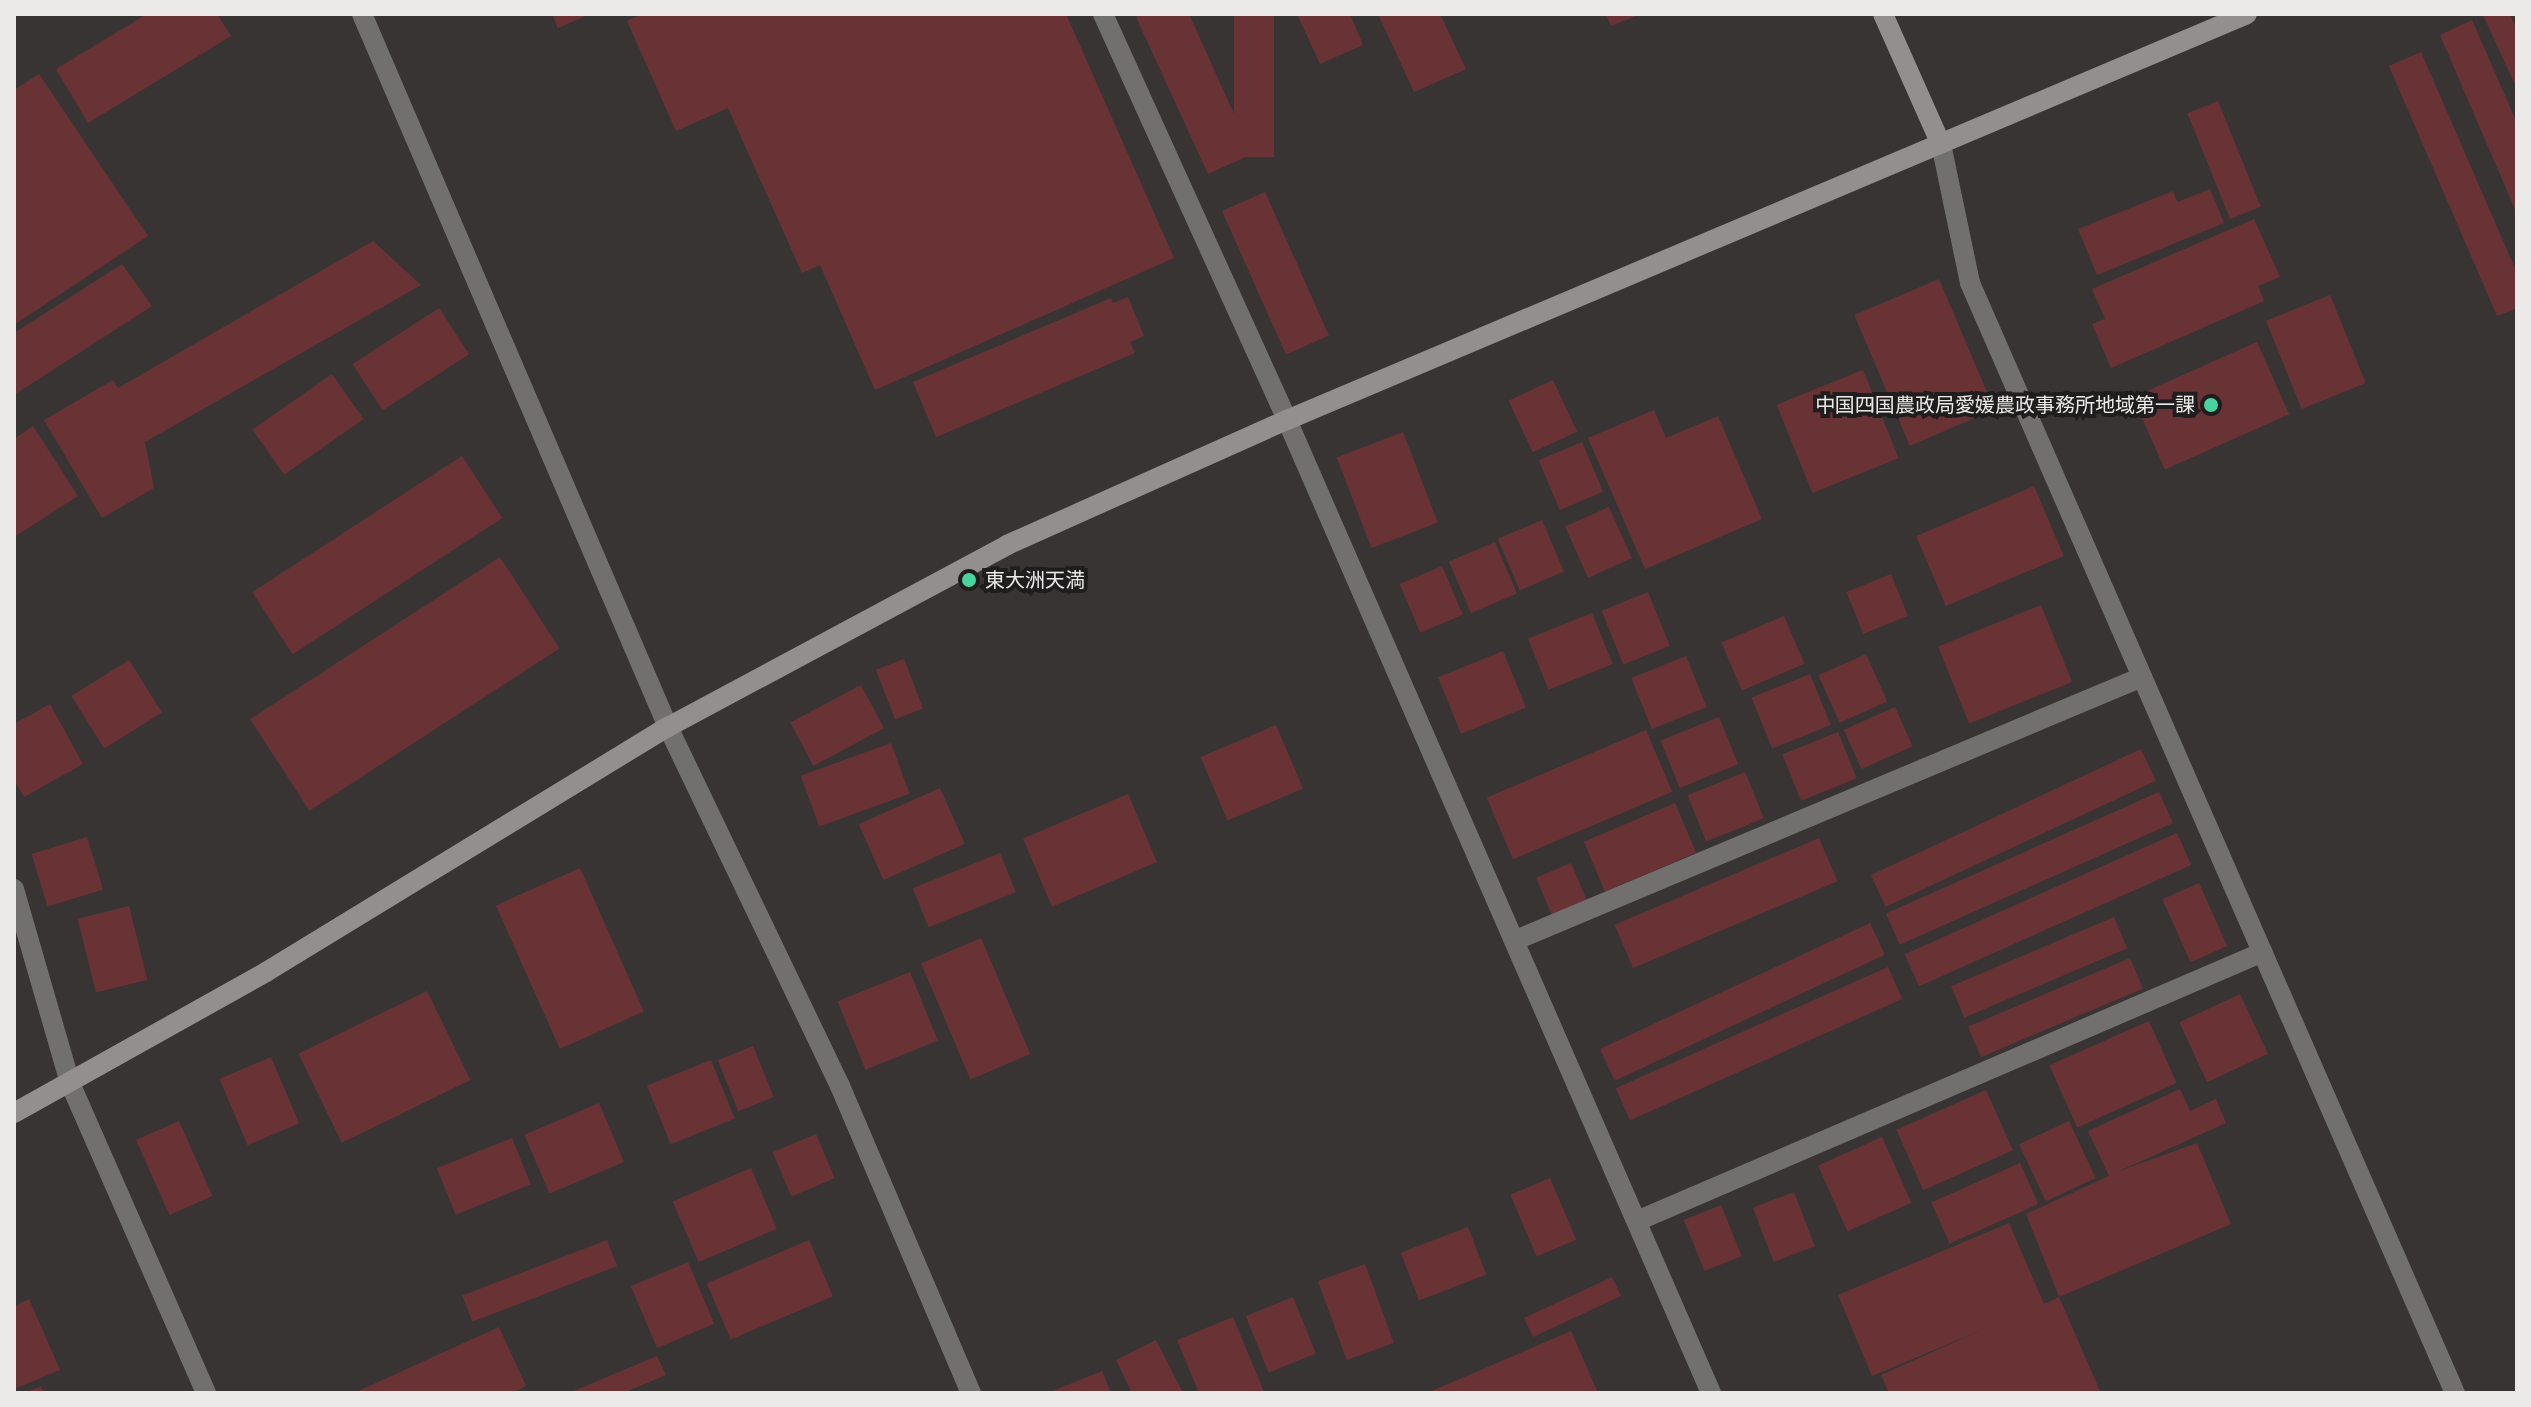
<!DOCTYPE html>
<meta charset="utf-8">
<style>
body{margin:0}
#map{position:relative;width:2531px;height:1407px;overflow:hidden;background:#393434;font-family:Poppins,"Noto Sans JP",sans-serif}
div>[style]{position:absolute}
.building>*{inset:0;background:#693336;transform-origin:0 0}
.lane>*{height:20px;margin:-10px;padding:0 10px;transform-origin:10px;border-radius:10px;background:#726f6f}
.street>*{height:20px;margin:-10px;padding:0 10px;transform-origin:10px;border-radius:10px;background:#726f6f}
.secondary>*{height:20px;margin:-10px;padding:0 10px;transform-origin:10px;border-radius:10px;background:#938f8f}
.dots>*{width:22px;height:22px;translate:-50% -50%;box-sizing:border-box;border:4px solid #1f1d1d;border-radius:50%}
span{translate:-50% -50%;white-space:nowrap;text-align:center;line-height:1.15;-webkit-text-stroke:8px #1f1d1d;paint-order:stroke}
.poi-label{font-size:20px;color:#ece9e9}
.right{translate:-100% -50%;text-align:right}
.left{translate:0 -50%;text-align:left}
.frame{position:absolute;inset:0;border:16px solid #ece9e9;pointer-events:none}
</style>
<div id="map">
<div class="building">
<i style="clip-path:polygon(147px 14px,217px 14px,231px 36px,88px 123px,56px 69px)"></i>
<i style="clip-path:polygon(552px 14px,590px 14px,558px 28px)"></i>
<i style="clip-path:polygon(642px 14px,1066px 14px,1174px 258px,875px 390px,820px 265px,802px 273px,728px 108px,676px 131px,627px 21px)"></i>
<i style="clip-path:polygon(1143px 14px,1189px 14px,1252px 154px,1208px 174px,1136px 17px)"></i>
<i style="left:1234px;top:14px;width:40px;height:143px"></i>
<i style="clip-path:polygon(1297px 14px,1350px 14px,1363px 45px,1320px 64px)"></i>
<i style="clip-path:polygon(1378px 14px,1440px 14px,1466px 69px,1414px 92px)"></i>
<i style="clip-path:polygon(1606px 14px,1641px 14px,1611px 26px)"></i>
<i style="clip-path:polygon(2510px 14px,2517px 30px,2517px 89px,2483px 15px)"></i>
<i style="clip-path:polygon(2472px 20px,2517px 123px,2517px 214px,2440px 35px)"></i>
<i style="clip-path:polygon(2421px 52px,2517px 273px,2517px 308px,2497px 316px,2389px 66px)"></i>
<i style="clip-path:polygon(39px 74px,148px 236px,14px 325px,14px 90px)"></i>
<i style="left:2218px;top:101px;width:114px;height:33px;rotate:68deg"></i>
<i style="clip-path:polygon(2210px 189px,2224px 223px,2097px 275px,2078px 229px,2173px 191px,2177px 202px)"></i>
<i style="left:1265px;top:192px;width:157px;height:47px;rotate:66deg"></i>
<i style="clip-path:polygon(2254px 219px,2280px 277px,2258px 286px,2264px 301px,2111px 368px,2092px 324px,2105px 319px,2092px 289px)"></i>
<i style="clip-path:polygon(373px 241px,421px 285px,145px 442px,154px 488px,102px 518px,44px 420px,113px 380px,118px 388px)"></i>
<i style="clip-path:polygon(122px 264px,152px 306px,14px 395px,14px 333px)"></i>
<i style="left:1939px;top:279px;width:142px;height:92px;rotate:67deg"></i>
<i style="left:2330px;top:295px;width:95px;height:69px;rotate:68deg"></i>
<i style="clip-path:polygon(1128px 297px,1144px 336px,1130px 342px,1135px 353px,936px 437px,913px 382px,1111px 298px,1113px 303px)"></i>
<i style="left:439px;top:308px;width:55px;height:103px;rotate:57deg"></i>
<i style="left:2257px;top:342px;width:79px;height:136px;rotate:66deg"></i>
<i style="left:1863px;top:370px;width:95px;height:93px;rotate:68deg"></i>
<i style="left:332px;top:374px;width:55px;height:97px;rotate:55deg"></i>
<i style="left:1553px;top:380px;width:57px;height:49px;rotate:65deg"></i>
<i style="clip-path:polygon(1654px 410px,1666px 438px,1718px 416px,1762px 519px,1645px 569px,1588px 438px)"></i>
<i style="clip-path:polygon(33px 426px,78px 496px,14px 537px,14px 439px)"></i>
<i style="left:1403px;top:432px;width:97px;height:71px;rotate:69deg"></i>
<i style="left:1582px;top:442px;width:54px;height:47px;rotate:67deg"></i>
<i style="left:462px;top:456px;width:74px;height:250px;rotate:57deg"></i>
<i style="left:2034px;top:486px;width:76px;height:128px;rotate:67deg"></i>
<i style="left:1609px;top:507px;width:56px;height:48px;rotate:66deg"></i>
<i style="left:1542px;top:520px;width:56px;height:48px;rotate:67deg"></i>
<i style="left:1495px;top:542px;width:56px;height:50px;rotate:67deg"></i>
<i style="left:500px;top:557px;width:109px;height:298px;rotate:57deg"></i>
<i style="left:1442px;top:566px;width:53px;height:46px;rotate:67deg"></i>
<i style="left:1891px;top:574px;width:45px;height:48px;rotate:68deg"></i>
<i style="left:1648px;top:592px;width:58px;height:50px;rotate:68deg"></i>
<i style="left:2041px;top:605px;width:83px;height:111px;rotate:68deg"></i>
<i style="left:1592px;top:613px;width:55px;height:69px;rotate:68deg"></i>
<i style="left:1784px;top:616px;width:52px;height:68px;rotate:67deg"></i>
<i style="left:1503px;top:651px;width:61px;height:70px;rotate:68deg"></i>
<i style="left:1866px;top:654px;width:52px;height:52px;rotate:66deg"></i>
<i style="left:1686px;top:656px;width:55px;height:59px;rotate:68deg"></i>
<i style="left:904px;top:659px;width:53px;height:30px;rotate:69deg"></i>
<i style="left:129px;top:660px;width:62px;height:68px;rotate:58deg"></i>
<i style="left:1810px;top:674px;width:55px;height:63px;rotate:68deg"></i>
<i style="left:861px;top:685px;width:49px;height:80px;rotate:62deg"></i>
<i style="clip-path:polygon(50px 704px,83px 764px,24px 797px,14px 780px,14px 724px)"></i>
<i style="left:1895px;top:707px;width:43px;height:56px;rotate:66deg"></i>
<i style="left:1719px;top:717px;width:51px;height:63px;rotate:68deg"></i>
<i style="left:1276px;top:725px;width:69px;height:82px;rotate:67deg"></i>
<i style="left:1646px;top:730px;width:67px;height:173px;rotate:67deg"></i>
<i style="left:1838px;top:732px;width:50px;height:60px;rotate:68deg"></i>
<i style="left:891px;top:743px;width:54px;height:96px;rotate:70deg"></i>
<i style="left:2141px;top:749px;width:35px;height:298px;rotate:65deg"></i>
<i style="left:1745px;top:772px;width:50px;height:62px;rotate:68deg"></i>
<i style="left:940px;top:788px;width:61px;height:89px;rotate:66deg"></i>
<i style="left:2159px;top:792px;width:34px;height:299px;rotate:66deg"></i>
<i style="left:1128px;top:794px;width:74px;height:114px;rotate:67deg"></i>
<i style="left:1675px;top:803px;width:54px;height:99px;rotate:67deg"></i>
<i style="left:2177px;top:833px;width:35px;height:298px;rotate:66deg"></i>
<i style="left:87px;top:837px;width:55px;height:58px;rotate:73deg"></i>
<i style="left:1819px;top:838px;width:47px;height:222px;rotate:67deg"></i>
<i style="left:1000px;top:853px;width:42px;height:94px;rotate:68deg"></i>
<i style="left:1571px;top:863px;width:41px;height:38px;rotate:67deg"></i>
<i style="left:580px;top:868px;width:157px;height:92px;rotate:66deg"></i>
<i style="left:2199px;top:883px;width:69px;height:40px;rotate:66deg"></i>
<i style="left:129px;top:906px;width:76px;height:53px;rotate:76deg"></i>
<i style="left:2114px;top:917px;width:34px;height:177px;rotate:67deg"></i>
<i style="left:1870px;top:923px;width:35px;height:298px;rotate:65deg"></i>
<i style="left:981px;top:938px;width:126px;height:65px;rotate:67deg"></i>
<i style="left:2130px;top:958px;width:33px;height:176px;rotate:67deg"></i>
<i style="left:1888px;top:967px;width:35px;height:298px;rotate:66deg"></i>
<i style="left:910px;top:972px;width:74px;height:78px;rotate:68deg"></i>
<i style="left:427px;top:991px;width:99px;height:143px;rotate:64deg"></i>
<i style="left:2240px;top:994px;width:66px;height:67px;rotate:65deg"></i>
<i style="left:2149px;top:1021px;width:68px;height:109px;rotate:66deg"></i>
<i style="left:753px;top:1046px;width:55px;height:38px;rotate:68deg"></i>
<i style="left:271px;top:1057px;width:72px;height:56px;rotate:67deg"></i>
<i style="left:711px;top:1060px;width:63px;height:69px;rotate:68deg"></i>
<i style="clip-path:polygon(2180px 1089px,2190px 1111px,2216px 1099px,2226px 1123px,2117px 1172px,2197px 1143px,2231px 1224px,2059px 1297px,2026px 1214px,2109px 1176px,2088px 1131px)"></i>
<i style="left:1986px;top:1090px;width:66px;height:98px;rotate:66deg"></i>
<i style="left:599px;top:1103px;width:64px;height:81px;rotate:67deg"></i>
<i style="left:179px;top:1121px;width:82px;height:47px;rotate:66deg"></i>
<i style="left:2069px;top:1121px;width:63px;height:55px;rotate:65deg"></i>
<i style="left:816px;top:1134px;width:48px;height:47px;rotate:67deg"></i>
<i style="left:1882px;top:1137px;width:72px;height:70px;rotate:66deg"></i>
<i style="left:512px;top:1138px;width:50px;height:81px;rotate:68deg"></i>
<i style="left:2020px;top:1163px;width:45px;height:97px;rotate:66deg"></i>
<i style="left:751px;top:1168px;width:66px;height:85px;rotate:67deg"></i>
<i style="left:1550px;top:1178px;width:67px;height:43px;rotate:67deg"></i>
<i style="left:1794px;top:1192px;width:58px;height:44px;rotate:69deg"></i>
<i style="left:1721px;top:1205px;width:55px;height:40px;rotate:68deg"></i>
<i style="clip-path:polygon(2009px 1223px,2044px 1304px,2059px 1297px,2100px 1391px,1889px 1393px,1881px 1375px,1984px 1329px,1872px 1376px,1838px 1295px)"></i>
<i style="left:1468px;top:1227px;width:51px;height:72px;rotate:69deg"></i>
<i style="left:607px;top:1240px;width:28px;height:155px;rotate:69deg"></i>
<i style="left:809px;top:1240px;width:61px;height:111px;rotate:67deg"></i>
<i style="left:688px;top:1262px;width:67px;height:62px;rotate:67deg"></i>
<i style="left:1365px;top:1264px;width:84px;height:50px;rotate:70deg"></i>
<i style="left:1612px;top:1277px;width:21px;height:97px;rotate:65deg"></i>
<i style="left:1293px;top:1297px;width:61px;height:51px;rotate:68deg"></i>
<i style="clip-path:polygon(29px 1299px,60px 1370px,14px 1389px,14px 1306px)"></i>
<i style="clip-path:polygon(1233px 1317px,1264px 1392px,1199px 1393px,1177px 1340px)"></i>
<i style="clip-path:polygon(499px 1327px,526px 1386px,512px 1393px,354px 1393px)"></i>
<i style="clip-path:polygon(1571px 1331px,1598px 1393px,1427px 1393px)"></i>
<i style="clip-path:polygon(1156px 1340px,1183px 1393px,1132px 1393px,1116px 1360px)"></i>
<i style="clip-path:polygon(657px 1356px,666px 1375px,623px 1393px,569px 1393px)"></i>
<i style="clip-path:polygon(1102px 1371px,1111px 1393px,1048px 1393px)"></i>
<i style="clip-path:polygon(41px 1386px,44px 1393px,26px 1393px)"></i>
</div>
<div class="lane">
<i style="left:1516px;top:940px;width:679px;rotate:-22.79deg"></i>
<i style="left:1637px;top:1221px;width:681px;rotate:-23.25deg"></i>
</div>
<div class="street">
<i style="left:362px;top:14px;width:776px;rotate:66.77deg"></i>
<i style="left:668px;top:727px;width:398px;rotate:64.4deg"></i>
<i style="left:840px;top:1086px;width:334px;rotate:66.9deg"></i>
<i style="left:1103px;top:14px;width:446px;rotate:65.6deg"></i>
<i style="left:1287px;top:420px;width:1061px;rotate:66.45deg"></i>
<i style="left:1941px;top:144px;width:142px;rotate:78.2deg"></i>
<i style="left:1970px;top:283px;width:1211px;rotate:66.4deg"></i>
<i style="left:14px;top:889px;width:202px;rotate:73.9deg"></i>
<i style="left:70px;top:1083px;width:339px;rotate:66.3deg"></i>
</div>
<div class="secondary">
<i style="left:1883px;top:14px;width:142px;rotate:66deg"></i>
<i style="left:14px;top:1113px;width:289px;rotate:-29.2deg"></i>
<i style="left:266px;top:972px;width:471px;rotate:-31.4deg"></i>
<i style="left:668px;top:727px;width:385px;rotate:-28.2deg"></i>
<i style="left:1007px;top:545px;width:307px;rotate:-24.1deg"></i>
<i style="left:1287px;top:420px;width:1042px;rotate:-22.92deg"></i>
</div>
<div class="dots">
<i style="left:2211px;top:405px;background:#47d49d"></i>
<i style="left:969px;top:580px;background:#47d49d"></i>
</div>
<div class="poi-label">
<span class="right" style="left:2195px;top:405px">中国四国農政局愛媛農政事務所地域第一課</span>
<span class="left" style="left:985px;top:580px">東大洲天満</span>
</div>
<div class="frame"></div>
</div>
